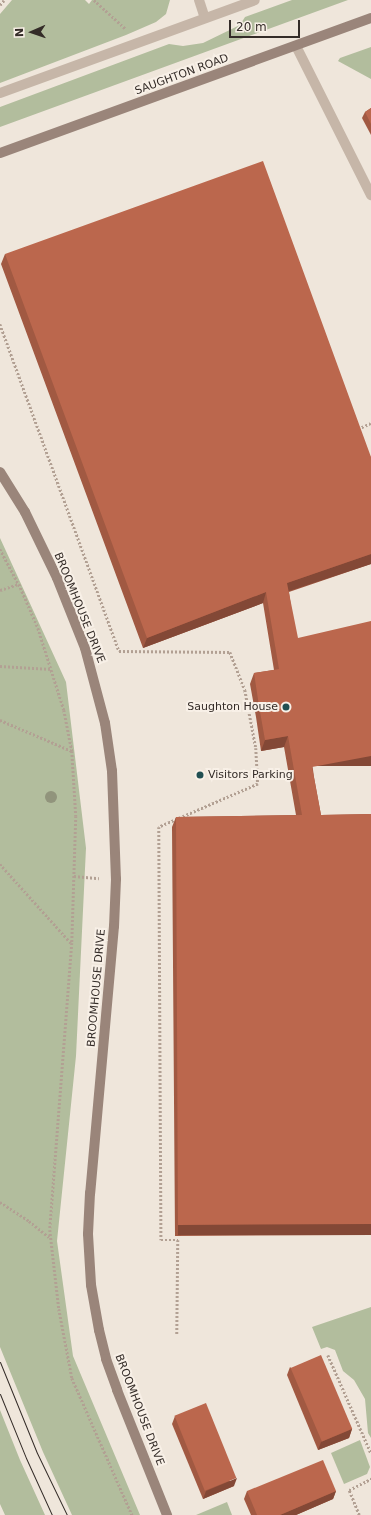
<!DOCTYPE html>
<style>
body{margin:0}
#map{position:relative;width:371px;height:1515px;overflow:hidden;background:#efe6db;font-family:"DejaVu Sans",sans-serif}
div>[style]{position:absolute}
.green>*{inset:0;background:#b2bd9d}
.path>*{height:2.5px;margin-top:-1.25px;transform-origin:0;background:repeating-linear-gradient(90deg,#b2a093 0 2px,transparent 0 4px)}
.street>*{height:10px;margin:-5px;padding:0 5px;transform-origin:5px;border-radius:5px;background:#c6b6a8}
.secondary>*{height:10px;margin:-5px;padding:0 5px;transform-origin:5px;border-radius:5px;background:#9a857a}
.tram>*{height:1px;margin:-0.5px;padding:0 0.5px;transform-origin:0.5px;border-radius:0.5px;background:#342c28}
.trees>*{width:12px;height:12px;margin:-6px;border-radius:50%;background:#91947c}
.wall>*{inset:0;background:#a15942}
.shaded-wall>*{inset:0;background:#834836;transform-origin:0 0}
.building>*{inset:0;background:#bb674d;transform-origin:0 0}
.dots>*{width:11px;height:11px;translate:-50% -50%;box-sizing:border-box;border:2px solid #f8f0e7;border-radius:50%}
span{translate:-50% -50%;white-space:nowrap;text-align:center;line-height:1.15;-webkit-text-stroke:4px #f8f0e7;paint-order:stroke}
.street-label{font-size:11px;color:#342c28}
.poi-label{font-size:11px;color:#342c28}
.right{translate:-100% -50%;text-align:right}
.left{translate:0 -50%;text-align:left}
.north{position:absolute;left:12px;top:12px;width:40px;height:40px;-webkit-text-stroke:3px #f8f0e7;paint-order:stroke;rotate:268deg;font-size:11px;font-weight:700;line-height:16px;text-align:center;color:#342c28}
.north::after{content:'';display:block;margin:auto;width:14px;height:18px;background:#342c28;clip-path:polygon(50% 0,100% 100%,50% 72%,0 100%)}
.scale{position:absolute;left:229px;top:20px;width:71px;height:18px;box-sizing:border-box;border:2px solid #342c28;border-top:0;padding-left:5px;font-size:12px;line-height:14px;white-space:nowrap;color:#342c28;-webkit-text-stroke:3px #f8f0e7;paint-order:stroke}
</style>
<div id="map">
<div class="green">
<i style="clip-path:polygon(12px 0,85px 0,89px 4px,92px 0,170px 0,166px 14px,156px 22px,126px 35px,0 83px,0 14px)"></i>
<i style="clip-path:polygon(292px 0,348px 0,0 127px,0 107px,169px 44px,183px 46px,203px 43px,240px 25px,245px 17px)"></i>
<i style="clip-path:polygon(371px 47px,371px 79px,338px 61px,340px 58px)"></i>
<i style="clip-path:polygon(0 538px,66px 682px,86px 848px,76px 1056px,57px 1241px,73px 1356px,140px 1515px,72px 1515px,43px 1452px,0 1347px)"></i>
<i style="clip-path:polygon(371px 1307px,371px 1438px,368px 1433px,365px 1399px,354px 1380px,343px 1371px,335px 1350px,327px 1347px,321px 1349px,312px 1327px)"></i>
<i style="clip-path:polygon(0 1410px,20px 1460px,45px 1515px,5px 1515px,0 1504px)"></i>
<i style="clip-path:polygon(360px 1440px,370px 1467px,367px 1474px,344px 1484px,331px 1453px)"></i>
<i style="clip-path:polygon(227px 1502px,232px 1515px,196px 1515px)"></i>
</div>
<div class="path">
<i style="left:94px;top:0;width:43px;rotate:42.2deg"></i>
<i style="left:0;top:5px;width:6px;rotate:-51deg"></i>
<i style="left:0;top:324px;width:348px;rotate:70deg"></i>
<i style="left:119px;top:651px;width:111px;rotate:0.5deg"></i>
<i style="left:230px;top:652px;width:41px;rotate:68.5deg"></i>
<i style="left:245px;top:690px;width:59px;rotate:79.3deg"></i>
<i style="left:256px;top:748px;width:36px;rotate:87deg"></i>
<i style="left:258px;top:784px;width:108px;rotate:156.5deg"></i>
<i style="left:159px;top:827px;width:413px;rotate:89.7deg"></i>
<i style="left:161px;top:1240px;width:17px"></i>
<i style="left:178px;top:1240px;width:94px;rotate:90.6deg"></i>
<i style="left:358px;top:429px;width:14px;rotate:-25deg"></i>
<i style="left:0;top:549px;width:40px;rotate:62deg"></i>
<i style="left:19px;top:584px;width:48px;rotate:66.6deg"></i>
<i style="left:38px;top:628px;width:86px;rotate:72.4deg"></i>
<i style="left:64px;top:710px;width:42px;rotate:79deg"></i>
<i style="left:72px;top:751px;width:65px;rotate:86.5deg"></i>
<i style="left:76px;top:816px;width:127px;rotate:91.8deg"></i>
<i style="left:72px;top:943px;width:288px;rotate:94.4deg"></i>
<i style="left:50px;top:1230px;width:80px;rotate:83.5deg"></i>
<i style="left:59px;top:1309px;width:70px;rotate:79.3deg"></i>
<i style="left:72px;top:1378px;width:150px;rotate:66.3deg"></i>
<i style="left:0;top:590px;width:20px;rotate:-18deg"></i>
<i style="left:0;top:666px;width:51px;rotate:3.4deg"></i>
<i style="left:0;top:720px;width:78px;rotate:23.3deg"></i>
<i style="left:0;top:864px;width:106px;rotate:48.1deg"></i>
<i style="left:74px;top:876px;width:25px;rotate:5deg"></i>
<i style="left:0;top:1202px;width:35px;rotate:33deg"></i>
<i style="left:29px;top:1221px;width:27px;rotate:39deg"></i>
<i style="left:328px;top:1355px;width:107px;rotate:66.3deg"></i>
<i style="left:359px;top:1515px;width:27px;rotate:-112deg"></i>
<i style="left:349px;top:1490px;width:25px;rotate:-27deg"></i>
</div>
<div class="street">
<i style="left:199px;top:0;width:19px;rotate:72deg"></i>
<i style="left:296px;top:46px;width:167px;rotate:63.3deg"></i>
<i style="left:0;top:93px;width:271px;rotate:-20deg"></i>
</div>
<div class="secondary">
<i style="left:0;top:153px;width:395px;rotate:-20deg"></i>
<i style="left:0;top:472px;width:47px;rotate:58deg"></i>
<i style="left:25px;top:512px;width:73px;rotate:64.1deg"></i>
<i style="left:57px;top:578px;width:75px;rotate:68.2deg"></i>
<i style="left:85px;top:648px;width:78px;rotate:75.1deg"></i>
<i style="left:105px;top:723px;width:49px;rotate:81.7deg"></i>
<i style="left:112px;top:771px;width:108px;rotate:87.9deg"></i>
<i style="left:116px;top:879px;width:47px;rotate:92.4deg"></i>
<i style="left:114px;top:926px;width:268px;rotate:95.1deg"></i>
<i style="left:90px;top:1193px;width:41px;rotate:92.8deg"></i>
<i style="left:88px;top:1234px;width:51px;rotate:86.6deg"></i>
<i style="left:91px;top:1285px;width:46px;rotate:79.9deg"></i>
<i style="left:99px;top:1330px;width:30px;rotate:76deg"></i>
<i style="left:106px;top:1359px;width:33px;rotate:70deg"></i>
<i style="left:117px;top:1390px;width:135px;rotate:68.2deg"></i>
</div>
<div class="tram">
<i style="left:0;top:1362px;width:98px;rotate:67.9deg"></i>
<i style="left:37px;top:1453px;width:69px;rotate:64.2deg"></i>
<i style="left:0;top:1394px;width:69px;rotate:67.9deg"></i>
<i style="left:26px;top:1458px;width:63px;rotate:65.5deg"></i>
</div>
<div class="trees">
<i style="left:51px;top:797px"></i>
</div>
<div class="wall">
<i style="clip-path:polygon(371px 108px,371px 135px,362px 118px,365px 112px)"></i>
<i style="clip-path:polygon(5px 254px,371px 457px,371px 564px,289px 592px,314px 777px,321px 815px,371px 814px,371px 1235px,175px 1236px,172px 827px,176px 817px,296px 815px,284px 747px,261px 751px,256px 717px,250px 684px,254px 673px,274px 670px,263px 603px,143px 648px,1px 264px)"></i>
<i style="clip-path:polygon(290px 1367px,352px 1429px,349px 1438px,318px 1450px,287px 1375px)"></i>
<i style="clip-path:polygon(175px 1416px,234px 1486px,203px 1499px,172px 1424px)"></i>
<i style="clip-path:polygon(247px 1491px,336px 1491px,333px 1499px,296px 1515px,251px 1515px,244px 1499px)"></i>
</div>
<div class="shaded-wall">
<i style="clip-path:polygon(371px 554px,371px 564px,283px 593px,287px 583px)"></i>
<i style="clip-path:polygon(266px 592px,263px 603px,143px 648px,147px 638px)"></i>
<i style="clip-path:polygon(288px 736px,284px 747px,261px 751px,265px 740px)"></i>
<i style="left:371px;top:756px;width:10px;height:60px;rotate:90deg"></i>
<i style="left:371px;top:1224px;width:11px;height:193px;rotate:90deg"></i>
<i style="clip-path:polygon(352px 1429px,349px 1438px,318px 1450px,321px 1442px)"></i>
<i style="clip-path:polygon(237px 1478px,234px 1486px,203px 1499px,206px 1491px)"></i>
<i style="clip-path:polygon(336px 1491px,333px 1499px,296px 1515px,280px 1515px)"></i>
</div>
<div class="building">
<i style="clip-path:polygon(371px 108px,371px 124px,365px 112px)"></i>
<i style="clip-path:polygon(263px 161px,371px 457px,371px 554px,287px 583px,298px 638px,371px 621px,371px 756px,312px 767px,321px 815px,371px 814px,371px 1224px,178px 1225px,176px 817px,302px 815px,288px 736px,265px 740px,259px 706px,254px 673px,279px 669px,266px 592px,147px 638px,5px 254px)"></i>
<i style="left:321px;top:1355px;width:80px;height:33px;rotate:67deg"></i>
<i style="left:206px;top:1403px;width:81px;height:34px;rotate:68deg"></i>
<i style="clip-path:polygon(323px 1460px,336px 1491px,280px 1515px,257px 1515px,247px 1491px)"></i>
</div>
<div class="dots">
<i style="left:286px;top:707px;background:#214f52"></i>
<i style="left:200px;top:775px;background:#214f52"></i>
</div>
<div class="street-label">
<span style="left:182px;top:75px;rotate:-20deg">SAUGHTON ROAD</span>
<span style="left:79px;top:608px;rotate:68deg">BROOMHOUSE DRIVE</span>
<span style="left:97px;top:988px;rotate:-85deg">BROOMHOUSE DRIVE</span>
<span style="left:139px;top:1410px;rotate:69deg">BROOMHOUSE DRIVE</span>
</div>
<div class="poi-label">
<span class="right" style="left:278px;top:707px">Saughton House</span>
<span class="left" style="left:208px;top:775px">Visitors Parking</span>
</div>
<div class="north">N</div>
<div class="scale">20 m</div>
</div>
